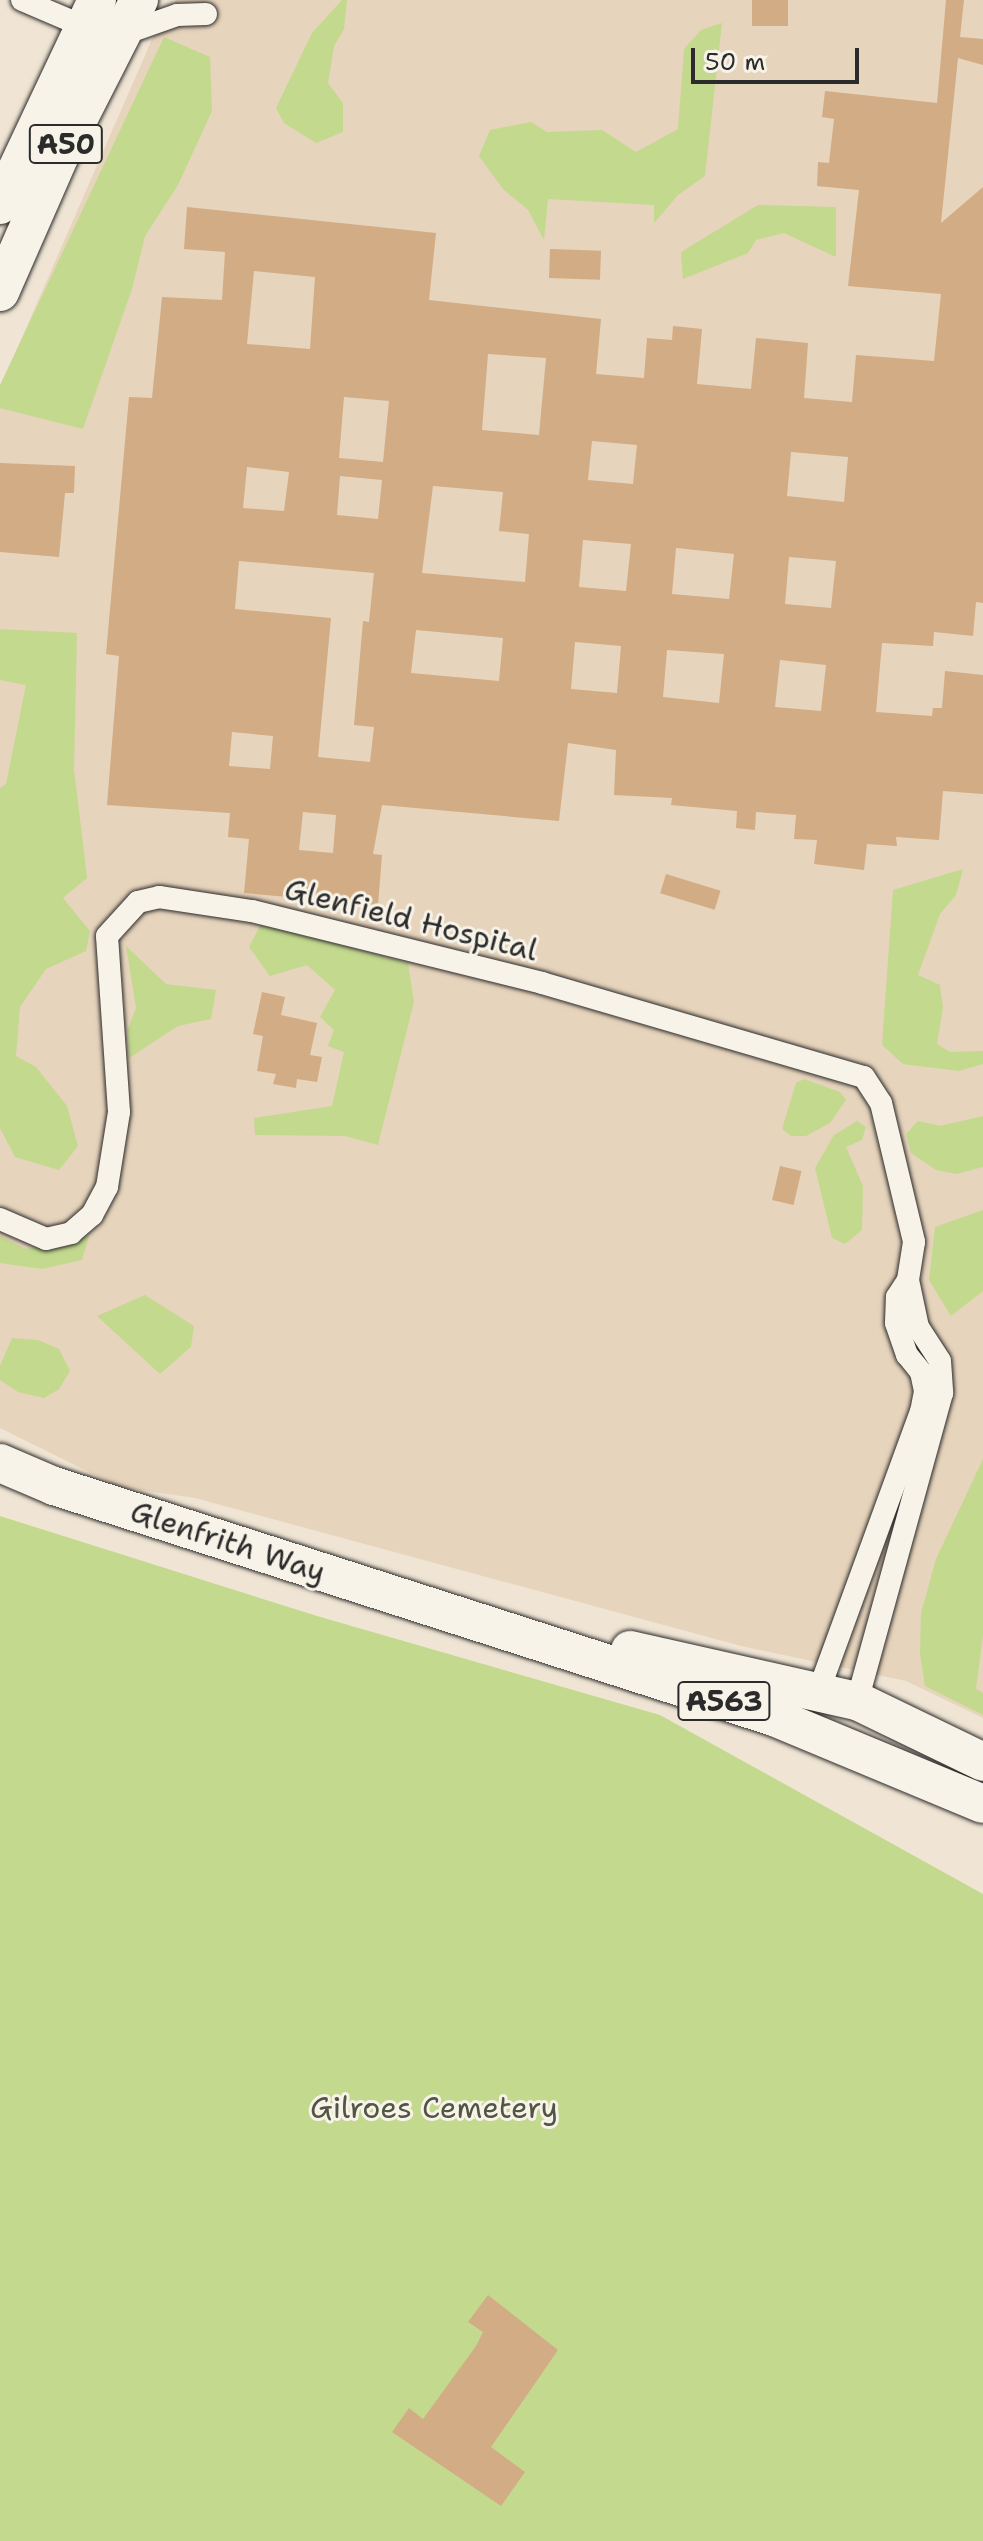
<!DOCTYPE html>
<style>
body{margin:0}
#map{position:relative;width:983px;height:2541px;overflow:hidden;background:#f0e5d4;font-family:"Shantell Sans",sans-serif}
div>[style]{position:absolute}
.built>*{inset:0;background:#e7d4bc}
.green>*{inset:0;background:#c3d98e}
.building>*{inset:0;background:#d2ac84;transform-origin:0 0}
.roads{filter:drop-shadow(0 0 2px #2b2b2b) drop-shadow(0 0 2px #2b2b2b)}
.minor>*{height:22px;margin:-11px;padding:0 11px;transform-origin:11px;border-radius:11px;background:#f7f3e8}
.trunk>*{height:38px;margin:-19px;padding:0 19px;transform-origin:19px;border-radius:19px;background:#f7f3e8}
span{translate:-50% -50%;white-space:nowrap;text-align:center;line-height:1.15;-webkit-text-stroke:6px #f7f3e8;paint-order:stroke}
.shield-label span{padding:2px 6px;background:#f7f3e8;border:2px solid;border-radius:6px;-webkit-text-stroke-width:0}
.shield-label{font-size:28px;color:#2b2b2b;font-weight:700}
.street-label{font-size:30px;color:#2b2b2b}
.park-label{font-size:30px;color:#515644}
.scale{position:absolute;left:691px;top:48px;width:168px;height:36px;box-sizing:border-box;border:4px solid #2b2b2b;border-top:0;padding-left:10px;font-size:24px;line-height:28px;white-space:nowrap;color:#2b2b2b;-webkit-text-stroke:6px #f7f3e8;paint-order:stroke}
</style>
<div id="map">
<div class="built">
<i style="clip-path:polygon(176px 0,983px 0,983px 1718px,906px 1681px,741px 1646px,195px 1498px,119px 1487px,0 1428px,0 388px,156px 30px)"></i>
</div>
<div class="green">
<i style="clip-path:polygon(342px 0,347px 0,344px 29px,334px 46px,328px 83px,343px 103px,343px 132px,316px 143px,284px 123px,276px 108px,312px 33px)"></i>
<i style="clip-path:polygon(722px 23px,705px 176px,678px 195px,654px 223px,654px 205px,548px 199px,544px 240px,528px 210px,503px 189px,479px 156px,490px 130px,531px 122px,547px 132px,602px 130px,636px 152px,678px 129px,684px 49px,701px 30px)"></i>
<i style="clip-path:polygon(164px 37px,210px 57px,212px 111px,178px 185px,145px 236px,132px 289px,83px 429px,0 408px,0 385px)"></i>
<i style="clip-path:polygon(758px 205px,836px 207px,836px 257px,784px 233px,756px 240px,748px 253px,683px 279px,681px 252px)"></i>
<i style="clip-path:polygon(0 629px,77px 633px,74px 769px,87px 878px,63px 898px,90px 931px,86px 951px,46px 969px,20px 1007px,16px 1056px,36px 1067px,67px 1106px,78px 1146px,59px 1170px,15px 1157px,0 1128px,0 788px,6px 784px,26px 685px,0 680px)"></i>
<i style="clip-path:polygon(963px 869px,956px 895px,940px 914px,918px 975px,940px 985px,943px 1008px,937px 1044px,950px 1052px,983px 1051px,983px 1064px,959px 1071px,903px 1064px,882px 1045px,893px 890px)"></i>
<i style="clip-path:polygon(261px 924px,408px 963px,414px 1002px,378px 1145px,345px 1136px,255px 1135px,254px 1118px,332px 1106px,344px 1052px,328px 1046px,334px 1030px,320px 1017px,335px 990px,307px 965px,270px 976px,249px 947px)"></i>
<i style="clip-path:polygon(126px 946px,166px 984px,216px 990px,211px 1019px,178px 1026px,129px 1058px,128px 1029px,136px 1008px)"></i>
<i style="clip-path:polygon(804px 1079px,840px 1092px,846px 1100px,830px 1123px,806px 1136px,791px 1136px,782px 1129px,796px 1083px)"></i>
<i style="clip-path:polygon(983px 1116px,983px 1167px,957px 1174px,936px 1170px,911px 1153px,906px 1134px,918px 1121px,940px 1126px)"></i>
<i style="clip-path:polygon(857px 1121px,866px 1127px,862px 1140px,846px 1147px,863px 1186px,862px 1230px,845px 1244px,832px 1238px,815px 1168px,834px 1135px)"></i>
<i style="clip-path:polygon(983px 1210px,983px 1291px,951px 1316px,929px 1280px,935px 1227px)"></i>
<i style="clip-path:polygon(0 1236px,26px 1249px,89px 1236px,82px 1260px,42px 1269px,0 1263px)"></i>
<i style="clip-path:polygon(145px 1295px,194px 1326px,191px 1347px,160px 1374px,97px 1316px)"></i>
<i style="clip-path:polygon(12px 1338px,38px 1340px,59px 1349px,70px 1371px,59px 1389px,44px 1398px,18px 1392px,0 1380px,0 1366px)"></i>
<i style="clip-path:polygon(983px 1459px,983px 1635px,976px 1689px,983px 1693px,983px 1715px,925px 1686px,920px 1654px,921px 1613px,936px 1559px)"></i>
<i style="clip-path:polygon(0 1516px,317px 1616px,660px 1715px,983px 1894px,983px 2541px,0 2541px)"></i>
</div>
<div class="building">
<i style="left:752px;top:0;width:36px;height:26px"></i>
<i style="clip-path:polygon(evenodd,946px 0,964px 0,960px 37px,983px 39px,983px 65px,958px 58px,941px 223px,983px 187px,983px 603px,976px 602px,973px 636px,934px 632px,933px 646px,882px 643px,876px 712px,932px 716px,933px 708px,942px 708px,945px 671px,983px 675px,983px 794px,943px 791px,939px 840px,896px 837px,897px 846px,867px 844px,864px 870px,814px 864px,817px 840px,794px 839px,796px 815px,756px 812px,755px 830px,736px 828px,737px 811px,671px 805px,672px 798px,614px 795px,616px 750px,568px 743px,559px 821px,382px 805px,373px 854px,382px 855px,378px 905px,244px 893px,249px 839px,228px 837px,230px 813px,107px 805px,119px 656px,106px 654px,129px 397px,152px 398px,162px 297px,222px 300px,225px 252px,184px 249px,187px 207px,436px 233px,429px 300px,601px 319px,596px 374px,644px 378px,647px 338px,672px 340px,673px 326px,702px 329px,697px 384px,751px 389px,756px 338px,808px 343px,804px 398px,852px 402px,856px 355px,934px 361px,941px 294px,848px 286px,859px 190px,817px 186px,818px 162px,829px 163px,834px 119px,822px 117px,825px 91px,937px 103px,946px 0,254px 271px,315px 277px,310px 349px,247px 344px,254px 271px,946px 0,488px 354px,546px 358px,539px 435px,482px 430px,488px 354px,946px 0,344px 397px,389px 401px,383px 462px,339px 458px,344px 397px,946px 0,592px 441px,637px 445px,633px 484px,588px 480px,592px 441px,946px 0,791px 452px,848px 457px,844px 502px,787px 496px,791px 452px,946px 0,247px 467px,289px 472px,284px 511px,243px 508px,247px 467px,946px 0,340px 476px,382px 480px,378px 519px,337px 515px,340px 476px,946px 0,433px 486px,503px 492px,499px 531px,529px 534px,525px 582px,422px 573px,433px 486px,946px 0,583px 540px,631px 544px,626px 591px,579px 587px,583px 540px,946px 0,676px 548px,734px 554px,729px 599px,672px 594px,676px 548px,946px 0,789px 557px,836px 561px,831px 608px,785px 604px,789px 557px,946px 0,239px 561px,374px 573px,369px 622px,363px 621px,354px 725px,374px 727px,370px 762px,318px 757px,331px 618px,235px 609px,239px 561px,946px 0,416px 630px,503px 638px,499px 681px,411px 673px,416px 630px,946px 0,575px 642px,621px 646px,617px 693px,571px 689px,575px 642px,946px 0,667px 650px,724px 654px,719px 703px,663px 697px,667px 650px,946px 0,780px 660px,826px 665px,821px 711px,775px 707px,780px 660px,946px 0,232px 732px,273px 736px,270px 769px,229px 766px,232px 732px,946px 0,303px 812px,336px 815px,333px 853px,299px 850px,303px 812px)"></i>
<i style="left:550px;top:249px;width:51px;height:29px;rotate:2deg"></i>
<i style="clip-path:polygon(0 463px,75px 466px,74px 493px,65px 493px,59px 557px,0 552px)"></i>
<i style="left:666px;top:874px;width:57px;height:20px;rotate:17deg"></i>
<i style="clip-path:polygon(262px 992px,285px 997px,281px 1015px,317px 1023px,310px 1055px,322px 1057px,317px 1082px,297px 1079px,296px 1088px,273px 1084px,276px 1074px,257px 1071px,263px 1036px,253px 1034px)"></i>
<i style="left:780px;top:1166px;width:22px;height:35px;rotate:13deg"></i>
<i style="clip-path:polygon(488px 2295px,558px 2350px,491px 2447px,525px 2472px,501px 2506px,392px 2432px,409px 2408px,423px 2419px,476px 2346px,483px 2332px,468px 2322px)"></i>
</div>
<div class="roads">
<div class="minor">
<i style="left:22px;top:0;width:66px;rotate:23.1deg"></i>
<i style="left:123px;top:34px;width:57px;rotate:-19.4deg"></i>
<i style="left:177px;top:15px;width:29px;rotate:-2deg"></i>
<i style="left:0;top:1219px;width:50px;rotate:23.5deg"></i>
<i style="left:46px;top:1239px;width:26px;rotate:-13deg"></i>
<i style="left:71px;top:1233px;width:28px;rotate:-41deg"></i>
<i style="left:92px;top:1215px;width:32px;rotate:-62deg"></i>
<i style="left:107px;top:1187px;width:76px;rotate:-80.9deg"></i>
<i style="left:119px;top:1112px;width:176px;rotate:-93.9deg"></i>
<i style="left:107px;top:936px;width:46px;rotate:-47.6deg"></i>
<i style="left:138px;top:902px;width:22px;rotate:-13deg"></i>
<i style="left:159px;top:897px;width:94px;rotate:8.6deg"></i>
<i style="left:252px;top:911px;width:299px;rotate:13.9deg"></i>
<i style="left:542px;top:983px;width:335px;rotate:16.3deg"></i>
<i style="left:864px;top:1077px;width:31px;rotate:57deg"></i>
<i style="left:881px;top:1103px;width:143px;rotate:76.6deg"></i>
<i style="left:914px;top:1242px;width:38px;rotate:99deg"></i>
<i style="left:908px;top:1280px;width:48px;rotate:78deg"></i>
<i style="left:918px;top:1327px;width:40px;rotate:57.1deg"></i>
<i style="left:940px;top:1361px;width:32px;rotate:86deg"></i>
<i style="left:942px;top:1393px;width:320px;rotate:105.4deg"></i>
<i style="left:819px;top:1690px;width:296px;rotate:-69.9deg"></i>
<i style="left:921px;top:1412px;width:21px;rotate:-79deg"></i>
<i style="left:925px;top:1391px;width:19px;rotate:-102deg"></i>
<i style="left:921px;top:1372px;width:22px;rotate:-129deg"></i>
<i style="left:907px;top:1355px;width:34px;rotate:-109deg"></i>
<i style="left:896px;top:1323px;width:26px;rotate:-88deg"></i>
<i style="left:897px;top:1297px;width:20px;rotate:-57deg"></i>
</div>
<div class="trunk">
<i style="left:0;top:205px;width:227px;rotate:-64.7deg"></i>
<i style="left:0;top:292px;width:150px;rotate:-66.3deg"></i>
<i style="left:60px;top:155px;width:174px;rotate:-63deg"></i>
<i style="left:0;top:1463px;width:59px;rotate:23.1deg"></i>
<i style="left:54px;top:1486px;width:756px;rotate:17.79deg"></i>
<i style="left:774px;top:1717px;width:226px;rotate:22.6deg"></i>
<i style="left:630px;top:1650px;width:233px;rotate:12.7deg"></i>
<i style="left:857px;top:1701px;width:140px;rotate:25.8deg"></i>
</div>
</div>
<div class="shield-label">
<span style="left:66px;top:144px">A50</span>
<span style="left:724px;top:1701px">A563</span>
</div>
<div class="street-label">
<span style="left:411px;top:920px;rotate:14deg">Glenfield Hospital</span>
<span style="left:228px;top:1542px;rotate:18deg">Glenfrith Way</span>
</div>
<div class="park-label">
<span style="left:434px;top:2108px">Gilroes Cemetery</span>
</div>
<div class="scale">50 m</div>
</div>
